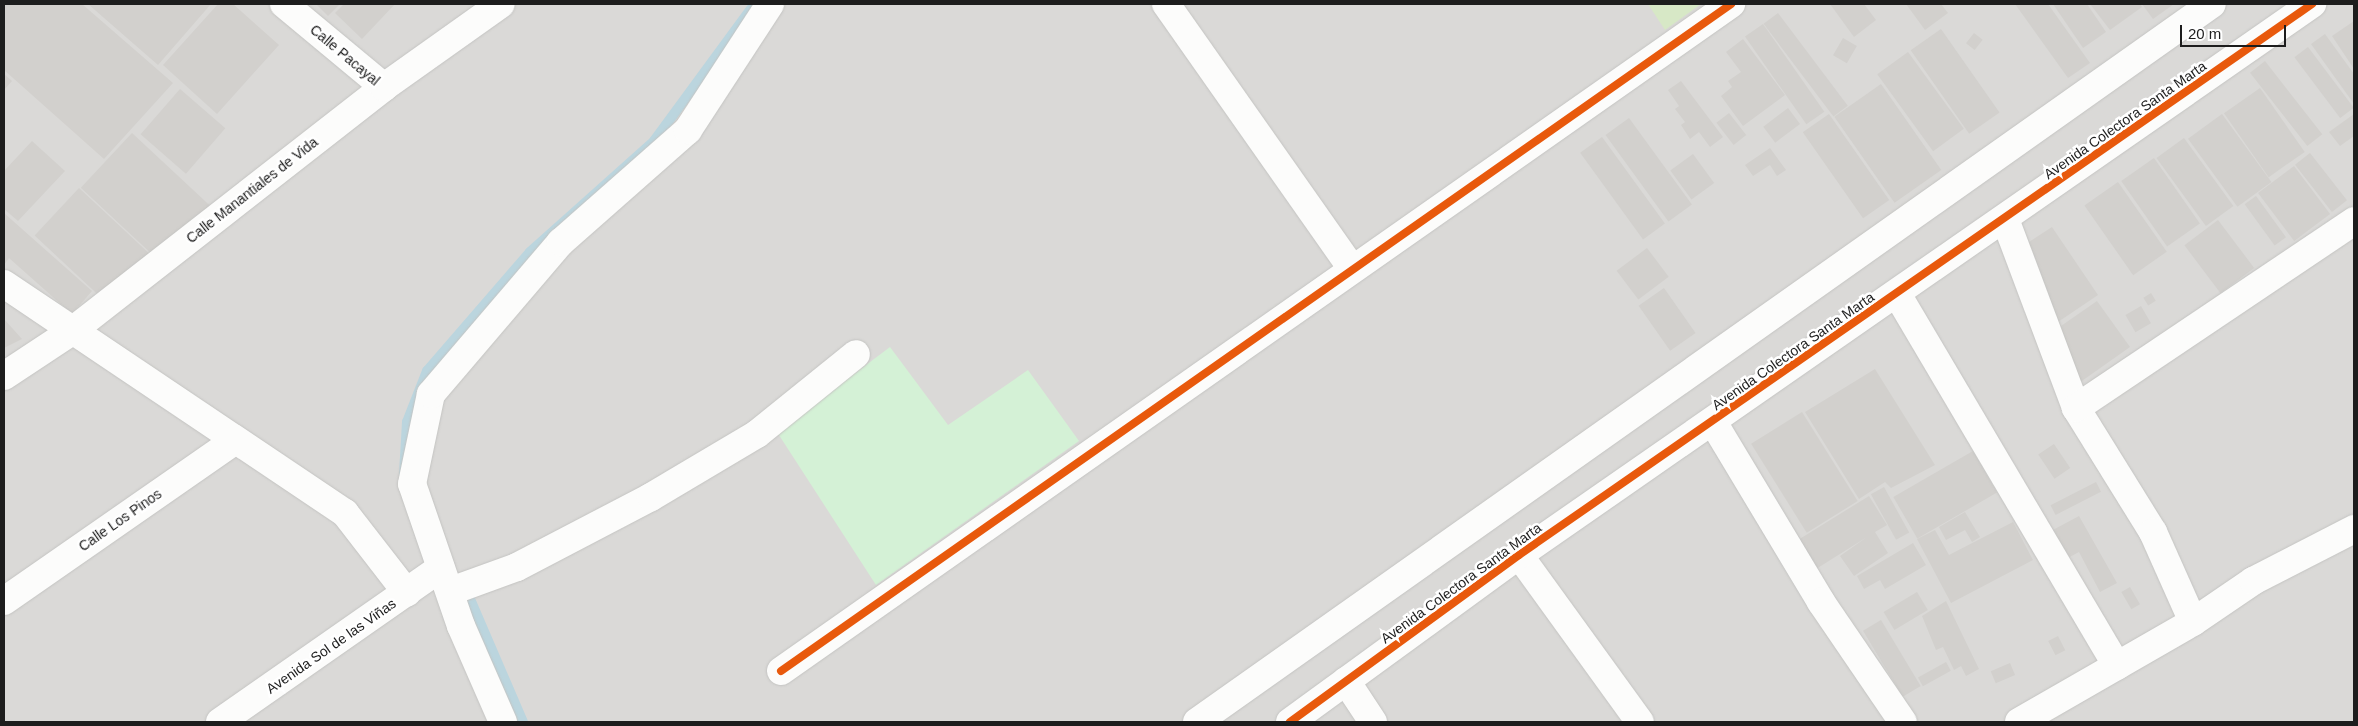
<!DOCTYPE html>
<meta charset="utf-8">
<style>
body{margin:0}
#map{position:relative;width:2358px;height:726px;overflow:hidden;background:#ebeae6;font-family:Arial,sans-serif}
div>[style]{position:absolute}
.residential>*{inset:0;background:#dad9d7;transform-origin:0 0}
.grass>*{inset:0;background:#d7e8c6}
.park>*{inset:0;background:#d4f1d6}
.stream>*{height:10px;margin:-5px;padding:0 5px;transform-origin:5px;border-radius:5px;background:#bbd5de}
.building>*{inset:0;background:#d2d0cd;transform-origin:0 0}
.roads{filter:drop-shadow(0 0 1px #c4c4c2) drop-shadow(0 0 1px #c4c4c2)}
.minor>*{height:28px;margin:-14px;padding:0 14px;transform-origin:14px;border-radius:14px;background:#fcfcfb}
.cycleway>*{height:8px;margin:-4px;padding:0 4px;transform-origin:4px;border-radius:4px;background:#e8590c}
span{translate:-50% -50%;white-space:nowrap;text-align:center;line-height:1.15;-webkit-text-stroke:5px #fff;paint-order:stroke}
.street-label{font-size:14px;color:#1d1d1d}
.frame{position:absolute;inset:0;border:5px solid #1d1d1d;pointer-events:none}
.scale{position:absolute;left:2180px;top:25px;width:106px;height:22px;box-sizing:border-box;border:2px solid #1d1d1d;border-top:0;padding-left:6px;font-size:15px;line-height:18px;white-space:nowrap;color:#1d1d1d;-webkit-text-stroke:4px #fff;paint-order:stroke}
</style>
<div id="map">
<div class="residential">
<i style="left:4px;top:4px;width:2350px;height:718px"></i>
</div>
<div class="grass">
<i style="clip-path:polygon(1648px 4px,1701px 4px,1665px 30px)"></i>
</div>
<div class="park">
<i style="clip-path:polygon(890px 347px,948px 425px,1028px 370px,1079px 441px,876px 585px,777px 432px)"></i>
</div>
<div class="stream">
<i style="left:404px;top:474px;width:52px;rotate:-86.7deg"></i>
<i style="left:407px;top:422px;width:55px;rotate:-68.6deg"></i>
<i style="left:427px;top:371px;width:157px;rotate:-49.1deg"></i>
<i style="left:530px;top:252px;width:166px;rotate:-41.8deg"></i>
<i style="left:654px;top:141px;width:164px;rotate:-53.7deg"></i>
<i style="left:467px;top:592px;width:142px;rotate:66.7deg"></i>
</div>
<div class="building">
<i style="clip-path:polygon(4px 4px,82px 4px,173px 83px,104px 159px,4px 70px)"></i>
<i style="clip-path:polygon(88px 4px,211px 4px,158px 65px)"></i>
<i style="clip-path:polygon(218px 4px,233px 4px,279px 45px,217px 114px,163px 65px)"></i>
<i style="clip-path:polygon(316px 4px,340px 4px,328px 16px)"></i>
<i style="clip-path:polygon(344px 4px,395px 4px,362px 39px,335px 13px)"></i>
<i style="clip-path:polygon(1830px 4px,1864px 4px,1876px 20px,1854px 37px)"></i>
<i style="clip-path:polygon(1906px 4px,1941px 4px,1948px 13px,1925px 30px)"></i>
<i style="clip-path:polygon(2015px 4px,2048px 4px,2090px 63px,2068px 78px)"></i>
<i style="clip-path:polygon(2053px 4px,2087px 4px,2106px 32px,2083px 48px)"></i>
<i style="clip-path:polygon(2090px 4px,2140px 4px,2142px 7px,2110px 30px)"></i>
<i style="clip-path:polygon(2142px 4px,2174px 4px,2153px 19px)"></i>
<i style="left:1778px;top:13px;width:116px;height:18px;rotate:53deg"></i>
<i style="clip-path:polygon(2354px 21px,2354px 69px,2332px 36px)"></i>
<i style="left:1763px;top:24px;width:107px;height:22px;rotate:55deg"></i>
<i style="left:1941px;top:29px;width:102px;height:37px;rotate:55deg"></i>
<i style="left:1974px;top:33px;width:11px;height:13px;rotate:38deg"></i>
<i style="clip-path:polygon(2325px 34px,2354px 74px,2354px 104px,2311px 44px)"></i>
<i style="left:1843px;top:38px;width:16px;height:20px;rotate:30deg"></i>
<i style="clip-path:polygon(1743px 39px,1785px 95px,1743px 126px,1721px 96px,1732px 87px,1728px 81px,1741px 72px,1726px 52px)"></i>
<i style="left:2308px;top:47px;width:76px;height:17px;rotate:53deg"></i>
<i style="left:1908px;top:52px;width:95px;height:38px;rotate:54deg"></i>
<i style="left:2265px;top:61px;width:93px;height:19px;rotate:52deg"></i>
<i style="clip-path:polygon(4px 74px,12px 81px,4px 90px)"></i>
<i style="clip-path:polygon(1681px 81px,1723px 137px,1710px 147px,1699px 132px,1690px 139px,1681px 125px,1685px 122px,1675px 109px,1679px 106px,1668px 90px)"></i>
<i style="left:1881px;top:84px;width:105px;height:57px;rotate:55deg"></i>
<i style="left:2260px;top:88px;width:78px;height:44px;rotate:55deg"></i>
<i style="left:180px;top:89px;width:60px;height:60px;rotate:41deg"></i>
<i style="left:1788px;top:108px;width:20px;height:31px;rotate:53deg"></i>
<i style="left:1729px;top:113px;width:28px;height:16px;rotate:52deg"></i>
<i style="left:1829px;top:114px;width:105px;height:32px;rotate:55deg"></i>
<i style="left:2222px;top:114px;width:84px;height:42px;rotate:54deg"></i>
<i style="clip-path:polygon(2354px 114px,2354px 136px,2340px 146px,2329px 132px)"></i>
<i style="left:1629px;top:118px;width:107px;height:29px;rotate:54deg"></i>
<i style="left:132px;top:133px;width:106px;height:75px;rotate:43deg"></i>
<i style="left:1602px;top:137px;width:107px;height:27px;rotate:54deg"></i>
<i style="left:2184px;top:138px;width:84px;height:34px;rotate:54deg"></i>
<i style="clip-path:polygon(32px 141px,65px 171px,18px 221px,4px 209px,4px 171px)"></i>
<i style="clip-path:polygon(1770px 148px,1786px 170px,1777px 176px,1770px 165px,1753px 176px,1745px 165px)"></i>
<i style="left:2310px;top:153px;width:60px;height:19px;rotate:52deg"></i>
<i style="left:1693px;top:154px;width:36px;height:28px;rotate:54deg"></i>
<i style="left:2154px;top:158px;width:80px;height:40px;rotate:55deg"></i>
<i style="left:2294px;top:166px;width:60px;height:45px;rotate:53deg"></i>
<i style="left:2118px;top:182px;width:85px;height:41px;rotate:55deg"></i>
<i style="left:79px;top:188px;width:96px;height:65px;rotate:43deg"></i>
<i style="left:2256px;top:196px;width:51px;height:14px;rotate:54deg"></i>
<i style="clip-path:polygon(4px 213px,92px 291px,72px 314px,9px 258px,4px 265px)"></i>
<i style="left:2218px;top:220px;width:60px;height:42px;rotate:53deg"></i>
<i style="clip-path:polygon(2052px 227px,2098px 295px,2058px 322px,2029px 242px)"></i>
<i style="left:1647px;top:248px;width:36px;height:38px;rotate:53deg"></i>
<i style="left:1664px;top:288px;width:55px;height:31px;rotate:55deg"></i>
<i style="left:2151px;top:293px;width:9px;height:9px;rotate:58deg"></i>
<i style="clip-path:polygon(2097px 301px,2130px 347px,2079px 383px,2061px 326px)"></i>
<i style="left:2141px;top:306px;width:20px;height:18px;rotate:60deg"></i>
<i style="clip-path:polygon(4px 319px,22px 339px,4px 348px)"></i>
<i style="clip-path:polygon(1875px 369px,1935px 465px,1891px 488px,1885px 482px,1859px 499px,1805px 412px)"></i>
<i style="left:1802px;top:412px;width:105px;height:60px;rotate:58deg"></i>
<i style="left:2054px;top:444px;width:29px;height:19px;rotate:56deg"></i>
<i style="left:1973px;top:451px;width:48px;height:92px;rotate:60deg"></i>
<i style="left:2096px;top:482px;width:11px;height:51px;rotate:63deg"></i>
<i style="left:1884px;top:487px;width:52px;height:15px;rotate:61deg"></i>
<i style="clip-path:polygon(1869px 496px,1887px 525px,1875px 532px,1888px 553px,1854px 576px,1840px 556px,1867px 537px,1816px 569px,1798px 540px)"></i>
<i style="clip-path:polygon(1965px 512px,1980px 537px,1972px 542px,1965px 530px,1946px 540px,1939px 527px)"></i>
<i style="clip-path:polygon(2079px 516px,2117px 583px,2100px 592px,2079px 552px,2066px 559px,2051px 531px)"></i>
<i style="clip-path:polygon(2013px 522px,2033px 560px,1951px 603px,1917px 539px,1935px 530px,1949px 555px)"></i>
<i style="clip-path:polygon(1913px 543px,1926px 565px,1885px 589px,1880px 580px,1864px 589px,1857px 576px)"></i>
<i style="left:2130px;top:587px;width:20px;height:10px;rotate:60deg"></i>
<i style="left:1917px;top:592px;width:21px;height:39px;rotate:59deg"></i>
<i style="clip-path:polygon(1946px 601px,1979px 669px,1966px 676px,1961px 666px,1954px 670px,1943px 647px,1936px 650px,1922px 616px)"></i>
<i style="left:1881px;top:620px;width:77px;height:21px;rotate:59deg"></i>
<i style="left:2058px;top:636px;width:16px;height:11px;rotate:63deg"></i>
<i style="left:1946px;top:662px;width:10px;height:32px;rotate:61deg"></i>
<i style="left:2010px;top:663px;width:13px;height:21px;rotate:67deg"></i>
</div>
<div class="roads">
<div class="minor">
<i style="left:284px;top:4px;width:130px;rotate:39.7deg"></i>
<i style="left:1166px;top:4px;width:324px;rotate:54.9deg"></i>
<i style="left:2005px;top:219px;width:202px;rotate:69.4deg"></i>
<i style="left:2076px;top:408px;width:146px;rotate:58.2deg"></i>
<i style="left:2153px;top:532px;width:98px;rotate:66deg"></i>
<i style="left:4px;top:284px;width:411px;rotate:33.9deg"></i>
<i style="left:345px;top:513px;width:101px;rotate:52.2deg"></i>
<i style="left:1897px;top:294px;width:432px;rotate:59.4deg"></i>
<i style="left:4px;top:376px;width:82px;rotate:-33.5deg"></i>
<i style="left:72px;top:331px;width:396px;rotate:-38deg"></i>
<i style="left:384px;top:87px;width:143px;rotate:-35.4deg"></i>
<i style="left:2076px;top:408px;width:335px;rotate:-33.9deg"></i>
<i style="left:1713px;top:422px;width:210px;rotate:59deg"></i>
<i style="left:1821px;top:602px;width:145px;rotate:55.7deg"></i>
<i style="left:1519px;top:555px;width:206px;rotate:54.1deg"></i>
<i style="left:451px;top:591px;width:70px;rotate:-20deg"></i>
<i style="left:517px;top:567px;width:151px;rotate:-27.6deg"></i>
<i style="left:651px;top:497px;width:123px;rotate:-30.7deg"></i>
<i style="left:757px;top:434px;width:127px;rotate:-38.9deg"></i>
<i style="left:4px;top:601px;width:282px;rotate:-34.8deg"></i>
<i style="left:781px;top:671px;width:1161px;rotate:-35.07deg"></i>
<i style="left:1346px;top:681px;width:49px;rotate:56.6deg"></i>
<i style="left:220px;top:722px;width:269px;rotate:-34.9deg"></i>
<i style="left:503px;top:722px;width:105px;rotate:-113.6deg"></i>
<i style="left:461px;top:626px;width:150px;rotate:-109deg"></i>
<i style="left:412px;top:484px;width:92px;rotate:-78.1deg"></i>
<i style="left:431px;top:394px;width:200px;rotate:-49.5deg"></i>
<i style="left:561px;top:242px;width:169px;rotate:-41.4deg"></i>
<i style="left:688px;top:130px;width:150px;rotate:-56.9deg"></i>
<i style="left:1197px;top:722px;width:1243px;rotate:-35.28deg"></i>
<i style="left:1290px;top:722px;width:283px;rotate:-36.1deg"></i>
<i style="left:1519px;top:555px;width:966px;rotate:-34.79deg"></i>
<i style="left:2019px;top:722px;width:201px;rotate:-29.9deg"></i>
<i style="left:2193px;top:622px;width:73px;rotate:-34.3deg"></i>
<i style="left:2253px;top:581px;width:114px;rotate:-27.2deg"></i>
</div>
</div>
<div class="cycleway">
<i style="left:781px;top:671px;width:1161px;rotate:-35.07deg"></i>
<i style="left:1290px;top:722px;width:283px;rotate:-36.1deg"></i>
<i style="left:1519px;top:555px;width:966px;rotate:-34.79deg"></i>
</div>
<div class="street-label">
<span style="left:345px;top:55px;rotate:40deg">Calle Pacayal</span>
<span style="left:2125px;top:120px;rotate:-35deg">Avenida Colectora Santa Marta</span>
<span style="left:252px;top:190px;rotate:-38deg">Calle Manantiales de Vida</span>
<span style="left:1793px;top:351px;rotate:-35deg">Avenida Colectora Santa Marta</span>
<span style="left:120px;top:520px;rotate:-35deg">Calle Los Pinos</span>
<span style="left:1461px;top:583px;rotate:-36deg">Avenida Colectora Santa Marta</span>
<span style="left:331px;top:646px;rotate:-35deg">Avenida Sol de las Viñas</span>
</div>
<div class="frame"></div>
<div class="scale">20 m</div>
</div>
